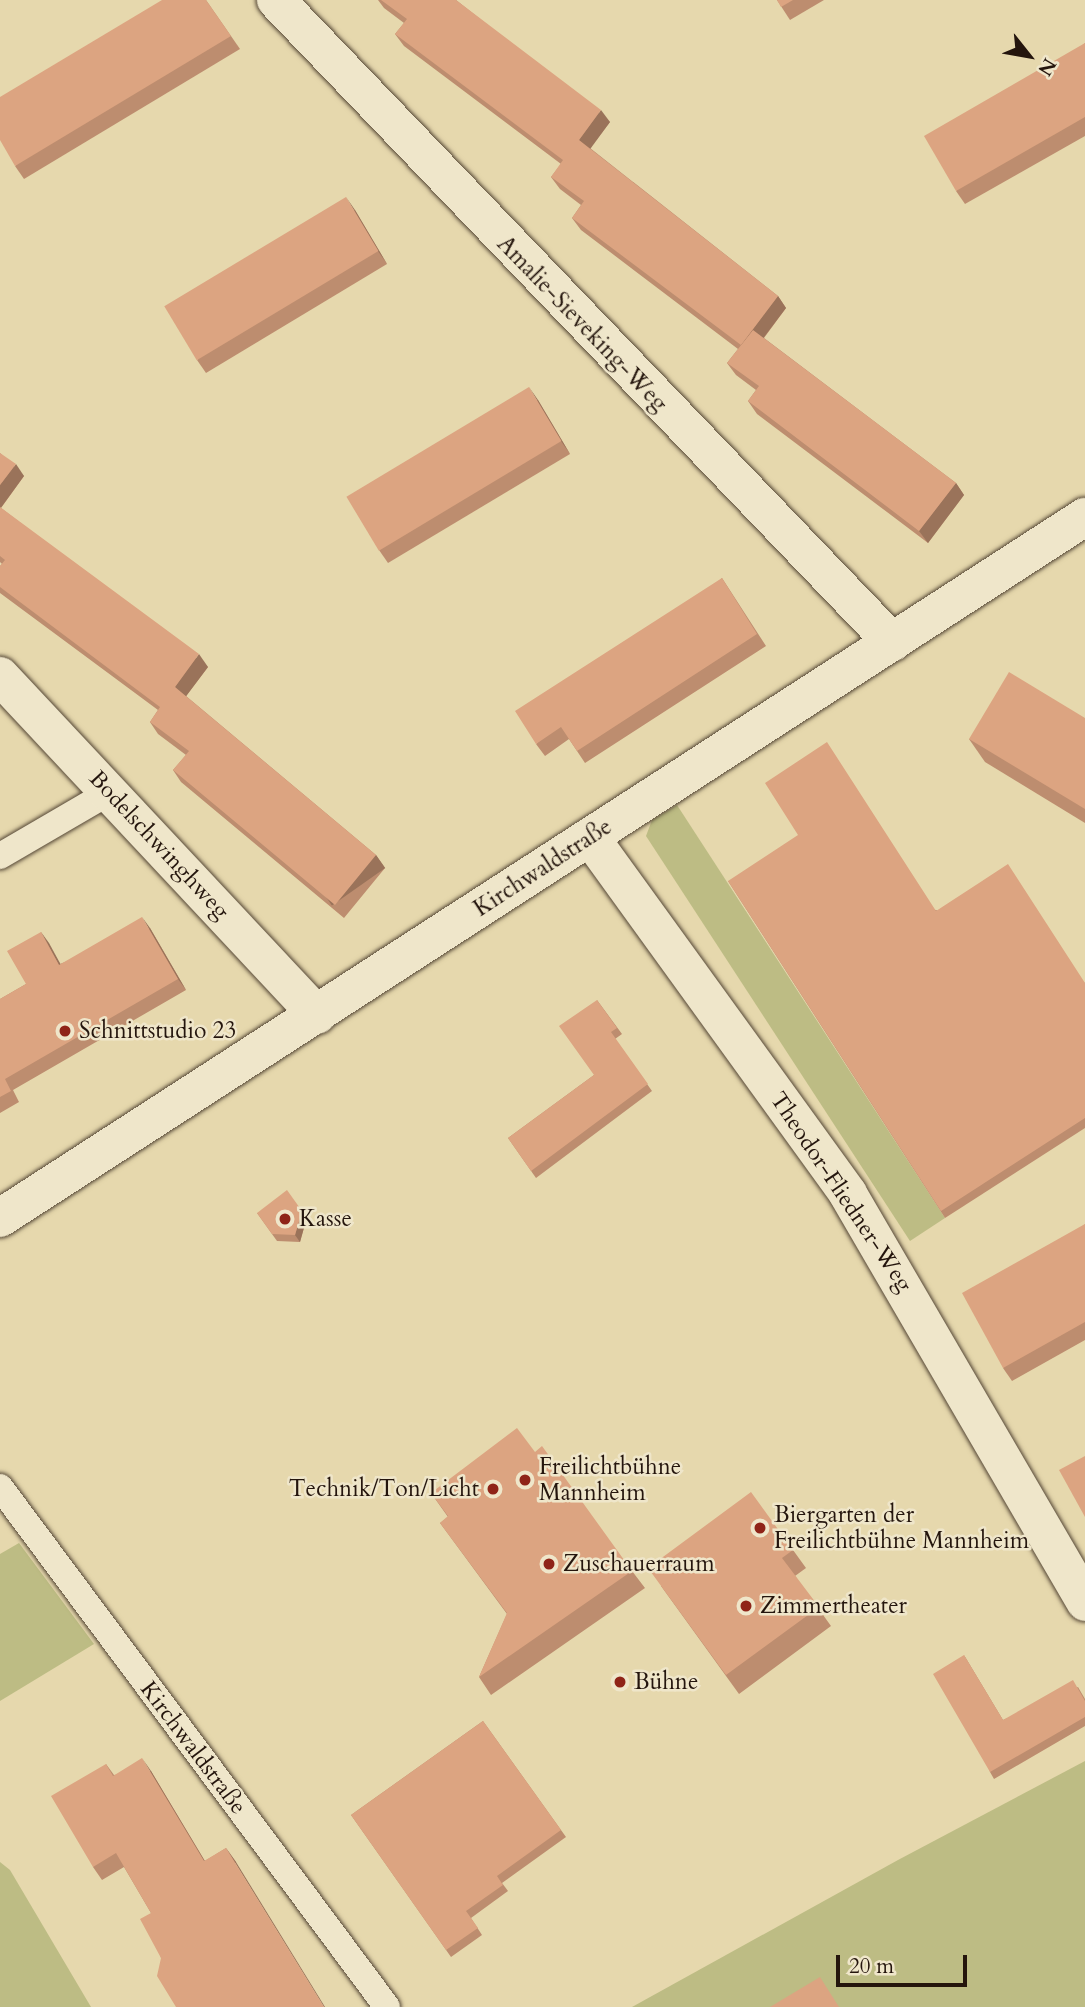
<!DOCTYPE html>
<meta charset="utf-8">
<style>
body{margin:0}
#map{position:relative;width:1085px;height:2007px;overflow:hidden;background:#e6d8ad;font-family:Cardo,serif}
div>[style]{position:absolute}
.green>*{inset:0;background:#bdbc84}
.roads{filter:drop-shadow(0 0 2px #544635) drop-shadow(0 0 2px #544635)}
.service>*{height:26px;margin:-13px;padding:0 13px;transform-origin:13px;border-radius:13px;background:#efe6ca}
.minor>*{height:38px;margin:-19px;padding:0 19px;transform-origin:19px;border-radius:19px;background:#efe6ca}
.wall>*{inset:0;background:#bd8d6f}
.shaded-wall>*{inset:0;background:#9a735a;transform-origin:0 0}
.building>*{inset:0;background:#dca481;transform-origin:0 0}
.dots>*{width:19px;height:19px;translate:-50% -50%;box-sizing:border-box;border:4px solid #efe6ca;border-radius:50%}
span{translate:-50% -50%;white-space:nowrap;text-align:center;line-height:1.15;-webkit-text-stroke:5px #efe6ca;paint-order:stroke}
.street-label{font-size:23px;color:#24150d}
.poi-label{font-size:23px;color:#24150d}
.left{translate:0 -50%;text-align:left}
.right{translate:-100% -50%;text-align:right}
.north{position:absolute;left:994px;top:21px;width:70px;height:70px;-webkit-text-stroke:5px #efe6ca;paint-order:stroke;rotate:121deg;font-size:19px;font-weight:700;line-height:28px;text-align:center;color:#24150d}
.north::after{content:'';display:block;margin:auto;width:24px;height:32px;background:#24150d;clip-path:polygon(50% 0,100% 100%,50% 72%,0 100%)}
.scale{position:absolute;left:836px;top:1955px;width:131px;height:32px;box-sizing:border-box;border:4px solid #24150d;border-top:0;padding-left:9px;font-size:21px;line-height:24px;white-space:nowrap;color:#24150d;-webkit-text-stroke:5px #efe6ca;paint-order:stroke}
</style>
<div id="map">
<div class="green">
<i style="clip-path:polygon(677px 805px,945px 1218px,910px 1241px,646px 836px,652px 820px)"></i>
<i style="clip-path:polygon(19px 1543px,94px 1644px,0 1701px,0 1554px)"></i>
<i style="clip-path:polygon(1085px 1761px,1085px 2007px,632px 2007px,898px 1860px)"></i>
<i style="clip-path:polygon(0 1862px,10px 1870px,91px 2007px,0 2007px)"></i>
</div>
<div class="roads">
<div class="service">
<i style="left:0;top:856px;width:127px;rotate:-30.2deg"></i>
<i style="left:0;top:1487px;width:648px;rotate:53.34deg"></i>
</div>
<div class="minor">
<i style="left:276px;top:0;width:890px;rotate:46.18deg"></i>
<i style="left:0;top:676px;width:464px;rotate:46.9deg"></i>
<i style="left:590px;top:837px;width:440px;rotate:54.1deg"></i>
<i style="left:848px;top:1194px;width:472px;rotate:59.8deg"></i>
<i style="left:0;top:1218px;width:1292px;rotate:-32.87deg"></i>
</div>
</div>
<div class="wall">
<i style="clip-path:polygon(206px 0,240px 49px,24px 179px,15px 166px)"></i>
<i style="clip-path:polygon(378px 0,456px 0,610px 122px,590px 148px,778px 296px,786px 308px,764px 338px,956px 483px,964px 495px,928px 543px,757px 414px,748px 401px,756px 390px,736px 375px,727px 363px,738px 349px,581px 230px,572px 218px,581px 205px,560px 189px,551px 177px,561px 164px,404px 46px,395px 34px,404px 23px,384px 8px)"></i>
<i style="clip-path:polygon(777px 0,824px 0,790px 20px)"></i>
<i style="clip-path:polygon(1085px 43px,1085px 136px,965px 204px,956px 191px)"></i>
<i style="clip-path:polygon(355px 210px,387px 264px,206px 373px,197px 360px)"></i>
<i style="clip-path:polygon(538px 400px,570px 454px,388px 563px,379px 550px)"></i>
<i style="clip-path:polygon(0 453px,24px 476px,1px 508px,208px 667px,186px 696px,376px 855px,385px 868px,344px 918px,181px 782px,173px 770px,186px 755px,158px 734px,150px 722px,158px 710px,0 593px,0 566px,2px 564px,0 562px)"></i>
<i style="clip-path:polygon(722px 578px,766px 646px,585px 763px,569px 739px,545px 756px,536px 744px)"></i>
<i style="clip-path:polygon(1085px 718px,1085px 823px,985px 762px,969px 739px)"></i>
<i style="clip-path:polygon(728px 881px,936px 910px,1085px 983px,1085px 1128px,945px 1218px)"></i>
<i style="clip-path:polygon(150px 928px,186px 990px,13px 1090px,19px 1102px,0 1113px,0 999px,26px 984px,41px 932px,60px 964px)"></i>
<i style="clip-path:polygon(597px 1000px,622px 1034px,615px 1039px,652px 1091px,536px 1178px,508px 1138px,594px 1075px)"></i>
<i style="clip-path:polygon(257px 1213px,307px 1217px,300px 1242px,277px 1241px)"></i>
<i style="clip-path:polygon(1085px 1224px,1085px 1340px,1012px 1381px,1003px 1368px)"></i>
<i style="clip-path:polygon(535px 1452px,632px 1571px,645px 1588px,491px 1695px,479px 1677px,507px 1614px,440px 1523px,448px 1517px,431px 1493px)"></i>
<i style="clip-path:polygon(793px 1550px,806px 1568px,795px 1576px,831px 1626px,739px 1694px,661px 1586px)"></i>
<i style="clip-path:polygon(964px 1655px,1003px 1720px,1078px 1687px,1085px 1699px,1085px 1726px,994px 1779px,990px 1772px)"></i>
<i style="clip-path:polygon(483px 1721px,566px 1837px,502px 1883px,508px 1891px,471px 1918px,482px 1935px,451px 1957px,351px 1815px)"></i>
<i style="clip-path:polygon(106px 1764px,114px 1775px,151px 1771px,205px 1861px,226px 1848px,236px 1862px,161px 1958px,151px 1913px,124px 1867px,102px 1880px,93px 1867px)"></i>
</div>
<div class="shaded-wall">
<i style="clip-path:polygon(601px 110px,610px 122px,588px 152px,579px 140px)"></i>
<i style="clip-path:polygon(346px 197px,355px 210px,387px 264px,378px 251px)"></i>
<i style="clip-path:polygon(778px 296px,786px 308px,749px 357px,741px 345px)"></i>
<i style="clip-path:polygon(529px 387px,538px 400px,570px 454px,561px 441px)"></i>
<i style="clip-path:polygon(16px 464px,24px 476px,0 509px,0 485px)"></i>
<i style="clip-path:polygon(956px 483px,964px 495px,928px 543px,919px 531px)"></i>
<i style="clip-path:polygon(199px 654px,208px 667px,184px 699px,175px 687px)"></i>
<i style="left:376px;top:855px;width:16px;height:65px;rotate:55deg"></i>
<i style="clip-path:polygon(142px 917px,150px 928px,186px 990px,178px 979px)"></i>
<i style="clip-path:polygon(41px 932px,49px 943px,67px 976px,59px 965px)"></i>
<i style="clip-path:polygon(302px 1211px,307px 1217px,300px 1242px,295px 1235px)"></i>
<i style="clip-path:polygon(142px 1758px,151px 1771px,213px 1875px,204px 1861px)"></i>
<i style="clip-path:polygon(226px 1848px,236px 1862px,325px 2007px,324px 2007px)"></i>
</div>
<div class="building">
<i style="clip-path:polygon(162px 0,206px 0,231px 36px,15px 166px,0 140px,0 97px)"></i>
<i style="clip-path:polygon(381px 0,456px 0,601px 110px,579px 140px,778px 296px,741px 345px,572px 218px,584px 201px,551px 177px,563px 160px,395px 34px,407px 19px)"></i>
<i style="clip-path:polygon(777px 0,793px 0,781px 7px)"></i>
<i style="clip-path:polygon(1085px 43px,1085px 117px,956px 191px,924px 136px)"></i>
<i style="left:346px;top:197px;width:63px;height:212px;rotate:59deg"></i>
<i style="clip-path:polygon(753px 330px,956px 483px,919px 531px,748px 401px,759px 386px,727px 363px)"></i>
<i style="left:529px;top:387px;width:63px;height:213px;rotate:59deg"></i>
<i style="clip-path:polygon(0 453px,16px 464px,0 485px)"></i>
<i style="clip-path:polygon(0 507px,199px 654px,175px 687px,376px 855px,335px 905px,173px 770px,189px 751px,150px 722px,160px 707px,0 587px,0 566px,5px 560px,0 556px)"></i>
<i style="clip-path:polygon(722px 578px,757px 634px,577px 751px,561px 727px,536px 744px,515px 711px)"></i>
<i style="clip-path:polygon(1009px 672px,1085px 718px,1085px 809px,969px 739px)"></i>
<i style="clip-path:polygon(827px 742px,936px 911px,1008px 864px,1085px 983px,1085px 1118px,941px 1211px,728px 881px,798px 835px,765px 783px)"></i>
<i style="clip-path:polygon(142px 917px,178px 979px,5px 1079px,11px 1091px,0 1097px,0 999px,26px 984px,7px 951px,41px 932px,59px 965px)"></i>
<i style="clip-path:polygon(597px 1000px,617px 1028px,611px 1032px,648px 1084px,531px 1171px,508px 1138px,594px 1075px,559px 1026px)"></i>
<i style="clip-path:polygon(287px 1190px,302px 1211px,295px 1235px,272px 1234px,257px 1213px)"></i>
<i style="clip-path:polygon(1085px 1224px,1085px 1322px,1003px 1368px,962px 1293px)"></i>
<i style="clip-path:polygon(517px 1428px,535px 1452px,542px 1446px,632px 1571px,479px 1677px,507px 1613px,440px 1523px,448px 1516px,431px 1493px)"></i>
<i style="clip-path:polygon(1085px 1456px,1085px 1517px,1059px 1470px)"></i>
<i style="clip-path:polygon(751px 1492px,793px 1550px,782px 1558px,819px 1607px,726px 1675px,648px 1568px)"></i>
<i style="clip-path:polygon(964px 1655px,1003px 1720px,1073px 1680px,1085px 1701px,1085px 1717px,990px 1772px,933px 1674px)"></i>
<i style="clip-path:polygon(483px 1721px,561px 1830px,497px 1876px,503px 1885px,466px 1911px,478px 1928px,446px 1950px,351px 1815px)"></i>
<i style="clip-path:polygon(142px 1758px,204px 1861px,226px 1848px,324px 2007px,176px 2007px,157px 1976px,161px 1958px,140px 1919px,151px 1913px,116px 1853px,93px 1867px,51px 1796px,106px 1764px,113px 1776px)"></i>
<i style="clip-path:polygon(820px 1977px,839px 2007px,770px 2007px)"></i>
</div>
<div class="dots">
<i style="left:65px;top:1031px;background:#8f2418"></i>
<i style="left:285px;top:1219px;background:#8f2418"></i>
<i style="left:525px;top:1480px;background:#8f2418"></i>
<i style="left:493px;top:1489px;background:#8f2418"></i>
<i style="left:760px;top:1528px;background:#8f2418"></i>
<i style="left:549px;top:1564px;background:#8f2418"></i>
<i style="left:746px;top:1606px;background:#8f2418"></i>
<i style="left:620px;top:1682px;background:#8f2418"></i>
</div>
<div class="street-label">
<span style="left:582px;top:324px;rotate:46deg">Amalie-Sieveking-Weg</span>
<span style="left:159px;top:845px;rotate:47deg">Bodelschwinghweg</span>
<span style="left:543px;top:868px;rotate:-33deg">Kirchwaldstraße</span>
<span style="left:841px;top:1192px;rotate:56deg">Theodor-Fliedner-Weg</span>
<span style="left:193px;top:1748px;rotate:53deg">Kirchwaldstraße</span>
</div>
<div class="poi-label">
<span class="left" style="left:79px;top:1031px">Schnittstudio 23</span>
<span class="left" style="left:299px;top:1219px">Kasse</span>
<span class="left" style="left:539px;top:1480px">Freilichtbühne<br>Mannheim</span>
<span class="right" style="left:479px;top:1489px">Technik/Ton/Licht</span>
<span class="left" style="left:774px;top:1528px">Biergarten der<br>Freilichtbühne Mannheim</span>
<span class="left" style="left:563px;top:1564px">Zuschauerraum</span>
<span class="left" style="left:760px;top:1606px">Zimmertheater</span>
<span class="left" style="left:634px;top:1682px">Bühne</span>
</div>
<div class="north">N</div>
<div class="scale">20 m</div>
</div>
